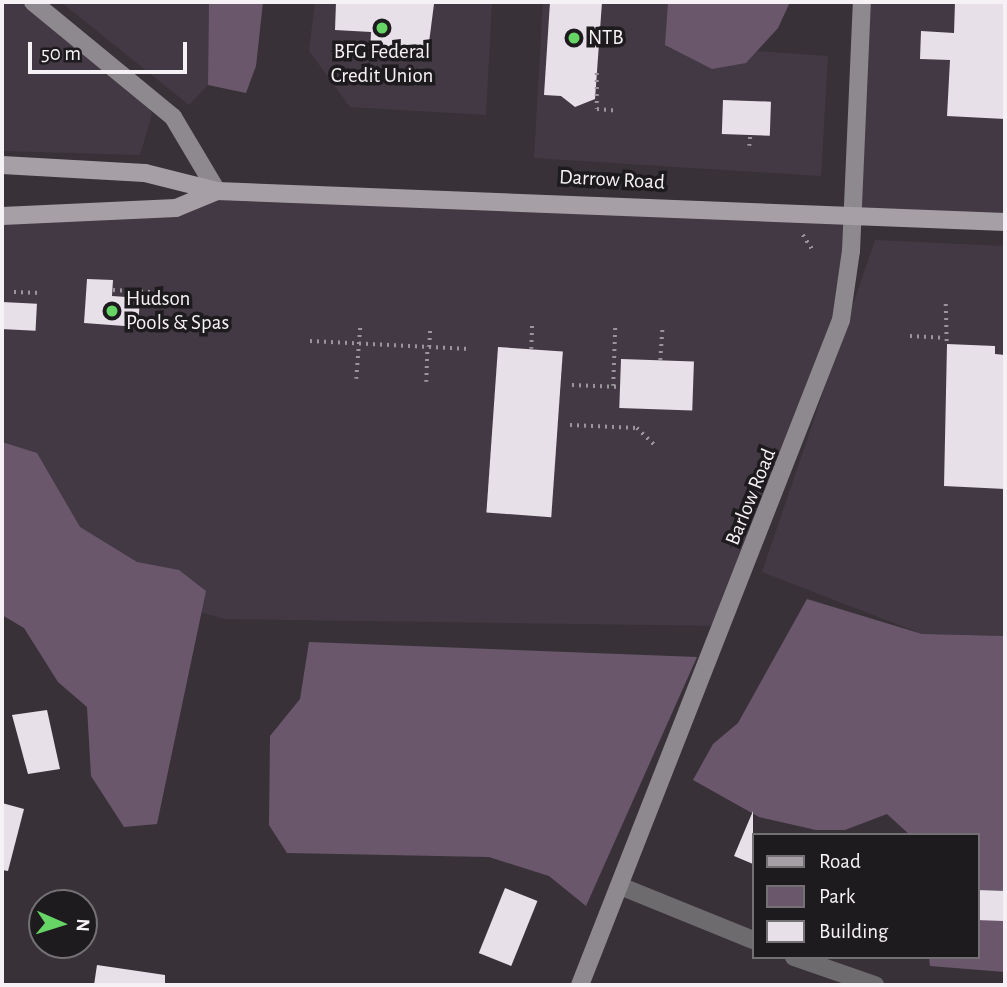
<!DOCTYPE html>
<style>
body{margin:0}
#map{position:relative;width:1007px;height:987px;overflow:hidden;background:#383238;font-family:"Alegreya Sans",sans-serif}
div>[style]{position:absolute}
.built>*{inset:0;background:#433944}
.green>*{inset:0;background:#6b576c}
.building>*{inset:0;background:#e7e0e8;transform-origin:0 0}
.path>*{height:3.5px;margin-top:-1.75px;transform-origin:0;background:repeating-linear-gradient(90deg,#9a959a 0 2px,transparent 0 7px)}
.street>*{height:18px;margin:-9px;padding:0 9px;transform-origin:9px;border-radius:9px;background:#6e6b6e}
.secondary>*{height:18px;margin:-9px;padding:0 9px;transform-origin:9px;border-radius:9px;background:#8e898e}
.primary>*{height:18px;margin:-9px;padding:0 9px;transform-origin:9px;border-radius:9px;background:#a6a0a6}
.dots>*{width:19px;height:19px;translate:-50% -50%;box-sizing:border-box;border:4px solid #1e1b1e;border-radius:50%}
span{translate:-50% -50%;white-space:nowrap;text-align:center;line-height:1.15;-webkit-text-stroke:7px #1e1b1e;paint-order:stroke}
.poi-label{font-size:21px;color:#f5f1f5}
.left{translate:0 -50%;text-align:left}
.street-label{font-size:21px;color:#f5f1f5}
.frame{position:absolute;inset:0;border:4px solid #f5f1f5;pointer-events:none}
.legend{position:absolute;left:752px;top:833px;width:228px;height:126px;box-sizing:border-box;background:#1e1b1e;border:2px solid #747174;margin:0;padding:9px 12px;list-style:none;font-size:21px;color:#f5f1f5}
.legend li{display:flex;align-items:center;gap:14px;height:35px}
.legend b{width:35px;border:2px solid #747174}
.north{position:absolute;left:28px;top:889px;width:70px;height:70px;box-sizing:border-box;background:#1e1b1e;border:2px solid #747174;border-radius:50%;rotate:93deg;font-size:19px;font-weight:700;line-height:28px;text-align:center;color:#f5f1f5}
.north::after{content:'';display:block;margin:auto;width:24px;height:32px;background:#67d466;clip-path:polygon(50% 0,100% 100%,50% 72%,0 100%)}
.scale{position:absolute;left:28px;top:42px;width:159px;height:32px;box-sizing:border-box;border:4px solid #f5f1f5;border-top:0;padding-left:9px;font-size:21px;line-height:24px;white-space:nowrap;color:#f5f1f5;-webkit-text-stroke:5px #1e1b1e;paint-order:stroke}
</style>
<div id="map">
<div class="built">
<i style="clip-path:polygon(2px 2px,21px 2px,145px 99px,152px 114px,140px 155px,2px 151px)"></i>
<i style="clip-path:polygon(61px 2px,209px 2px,208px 85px,189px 105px)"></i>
<i style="clip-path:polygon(315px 2px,492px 2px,486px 115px,350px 107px,309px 51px)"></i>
<i style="clip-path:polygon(543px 2px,668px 2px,666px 45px,828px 56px,821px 176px,534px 158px)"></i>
<i style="clip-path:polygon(862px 2px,1005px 2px,1005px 222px,853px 217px,848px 281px,724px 626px,225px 619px,2px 556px,2px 216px,176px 208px,217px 191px,852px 216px)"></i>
<i style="clip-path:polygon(875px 240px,1005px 246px,1005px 636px,922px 634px,762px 572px)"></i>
</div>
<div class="green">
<i style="clip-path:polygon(209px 2px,263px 2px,256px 66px,246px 93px,208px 85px)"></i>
<i style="clip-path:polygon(668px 2px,790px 2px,778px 28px,746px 63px,712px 69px,665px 45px)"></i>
<i style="clip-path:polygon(2px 442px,37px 453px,80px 527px,137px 562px,179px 570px,206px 591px,157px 824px,124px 827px,91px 776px,87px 707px,58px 682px,24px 628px,2px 615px)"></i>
<i style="clip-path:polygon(807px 599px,922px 634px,1005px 636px,1005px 972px,930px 966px,929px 957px,977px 957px,977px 835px,910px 835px,887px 814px,845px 830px,816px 830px,759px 817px,693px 780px,713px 744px,738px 723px)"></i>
<i style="clip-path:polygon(309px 642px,697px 657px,586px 906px,549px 876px,489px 857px,287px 853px,269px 825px,270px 736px,300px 699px)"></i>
</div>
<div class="building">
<i style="clip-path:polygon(336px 2px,434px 4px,427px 58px,370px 55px,371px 32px,335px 30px)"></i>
<i style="clip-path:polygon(550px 2px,602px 2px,595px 99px,575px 107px,561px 96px,544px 95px)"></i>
<i style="clip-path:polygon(955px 2px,1005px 2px,1005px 119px,947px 116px,950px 60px,920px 59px,921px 31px,954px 33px)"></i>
<i style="left:723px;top:100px;width:48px;height:34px;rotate:2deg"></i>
<i style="clip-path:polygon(87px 279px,113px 280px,112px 296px,140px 298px,138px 327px,84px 323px)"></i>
<i style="left:2px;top:302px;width:35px;height:27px;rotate:3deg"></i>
<i style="clip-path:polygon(947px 344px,995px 346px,995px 354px,1005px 355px,1005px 489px,944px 486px)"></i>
<i style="left:498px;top:347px;width:65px;height:166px;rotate:4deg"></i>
<i style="left:621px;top:359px;width:73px;height:49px;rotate:2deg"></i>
<i style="clip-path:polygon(47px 710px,60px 769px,28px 774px,12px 715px)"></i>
<i style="clip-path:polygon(2px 803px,24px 809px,8px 871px,2px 870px)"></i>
<i style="clip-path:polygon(753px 811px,753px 864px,734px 856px)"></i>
<i style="left:505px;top:888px;width:35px;height:70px;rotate:22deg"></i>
<i style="left:977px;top:890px;width:28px;height:30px;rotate:2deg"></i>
<i style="clip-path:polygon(97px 965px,165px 975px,165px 985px,94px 985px)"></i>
</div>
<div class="path">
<i style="left:597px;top:73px;width:36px;rotate:90deg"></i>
<i style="left:597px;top:109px;width:21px;rotate:5deg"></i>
<i style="left:749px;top:146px;width:10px;rotate:-84deg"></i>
<i style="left:803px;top:235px;width:17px;rotate:57deg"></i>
<i style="left:113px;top:290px;width:37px;rotate:3deg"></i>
<i style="left:14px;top:292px;width:28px;rotate:2deg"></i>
<i style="left:946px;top:304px;width:40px;rotate:88.6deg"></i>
<i style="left:910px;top:336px;width:33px;rotate:3deg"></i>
<i style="left:310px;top:341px;width:160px;rotate:2.9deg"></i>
<i style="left:429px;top:347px;width:18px;rotate:-87deg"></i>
<i style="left:531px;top:349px;width:25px;rotate:-88deg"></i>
<i style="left:660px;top:360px;width:31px;rotate:-86deg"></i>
<i style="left:356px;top:379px;width:52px;rotate:-85.6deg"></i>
<i style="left:426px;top:382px;width:35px;rotate:-88deg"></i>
<i style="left:572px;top:385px;width:48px;rotate:2.4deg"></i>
<i style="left:613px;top:386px;width:59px;rotate:-88.1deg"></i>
<i style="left:570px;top:425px;width:67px;rotate:2.6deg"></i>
<i style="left:637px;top:428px;width:28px;rotate:44deg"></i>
</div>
<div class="street">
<i style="left:620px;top:886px;width:144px;rotate:22.1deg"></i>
<i style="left:794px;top:957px;width:86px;rotate:19.1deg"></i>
</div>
<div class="secondary">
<i style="left:33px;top:2px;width:181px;rotate:39.4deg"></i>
<i style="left:173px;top:117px;width:86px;rotate:59.3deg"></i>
<i style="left:580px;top:985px;width:714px;rotate:-68.57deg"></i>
<i style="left:841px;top:320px;width:70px;rotate:-81.8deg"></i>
<i style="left:851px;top:251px;width:249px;rotate:-87.5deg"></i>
</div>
<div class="primary">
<i style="left:2px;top:165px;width:143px;rotate:3.2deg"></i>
<i style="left:145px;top:173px;width:74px;rotate:14deg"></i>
<i style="left:217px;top:191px;width:789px;rotate:2.25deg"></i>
<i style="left:2px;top:216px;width:174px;rotate:-2.6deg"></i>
<i style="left:176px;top:208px;width:44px;rotate:-22.5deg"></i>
</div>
<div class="dots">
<i style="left:382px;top:28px;background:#67d466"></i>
<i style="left:574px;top:38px;background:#67d466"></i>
<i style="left:112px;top:311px;background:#67d466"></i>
</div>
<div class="poi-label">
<span class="left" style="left:588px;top:38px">NTB</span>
<span style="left:382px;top:64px">BFG Federal<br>Credit Union</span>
<span class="left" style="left:126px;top:311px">Hudson<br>Pools &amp; Spas</span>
</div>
<div class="street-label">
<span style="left:612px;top:180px;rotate:3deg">Darrow Road</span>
<span style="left:751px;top:497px;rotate:-68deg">Barlow Road</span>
</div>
<div class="frame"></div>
<ul class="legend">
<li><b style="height:9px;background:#a6a0a6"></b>Road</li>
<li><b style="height:19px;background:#6b576c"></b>Park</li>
<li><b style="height:19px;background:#e7e0e8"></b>Building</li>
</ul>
<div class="north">N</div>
<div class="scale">50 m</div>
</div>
